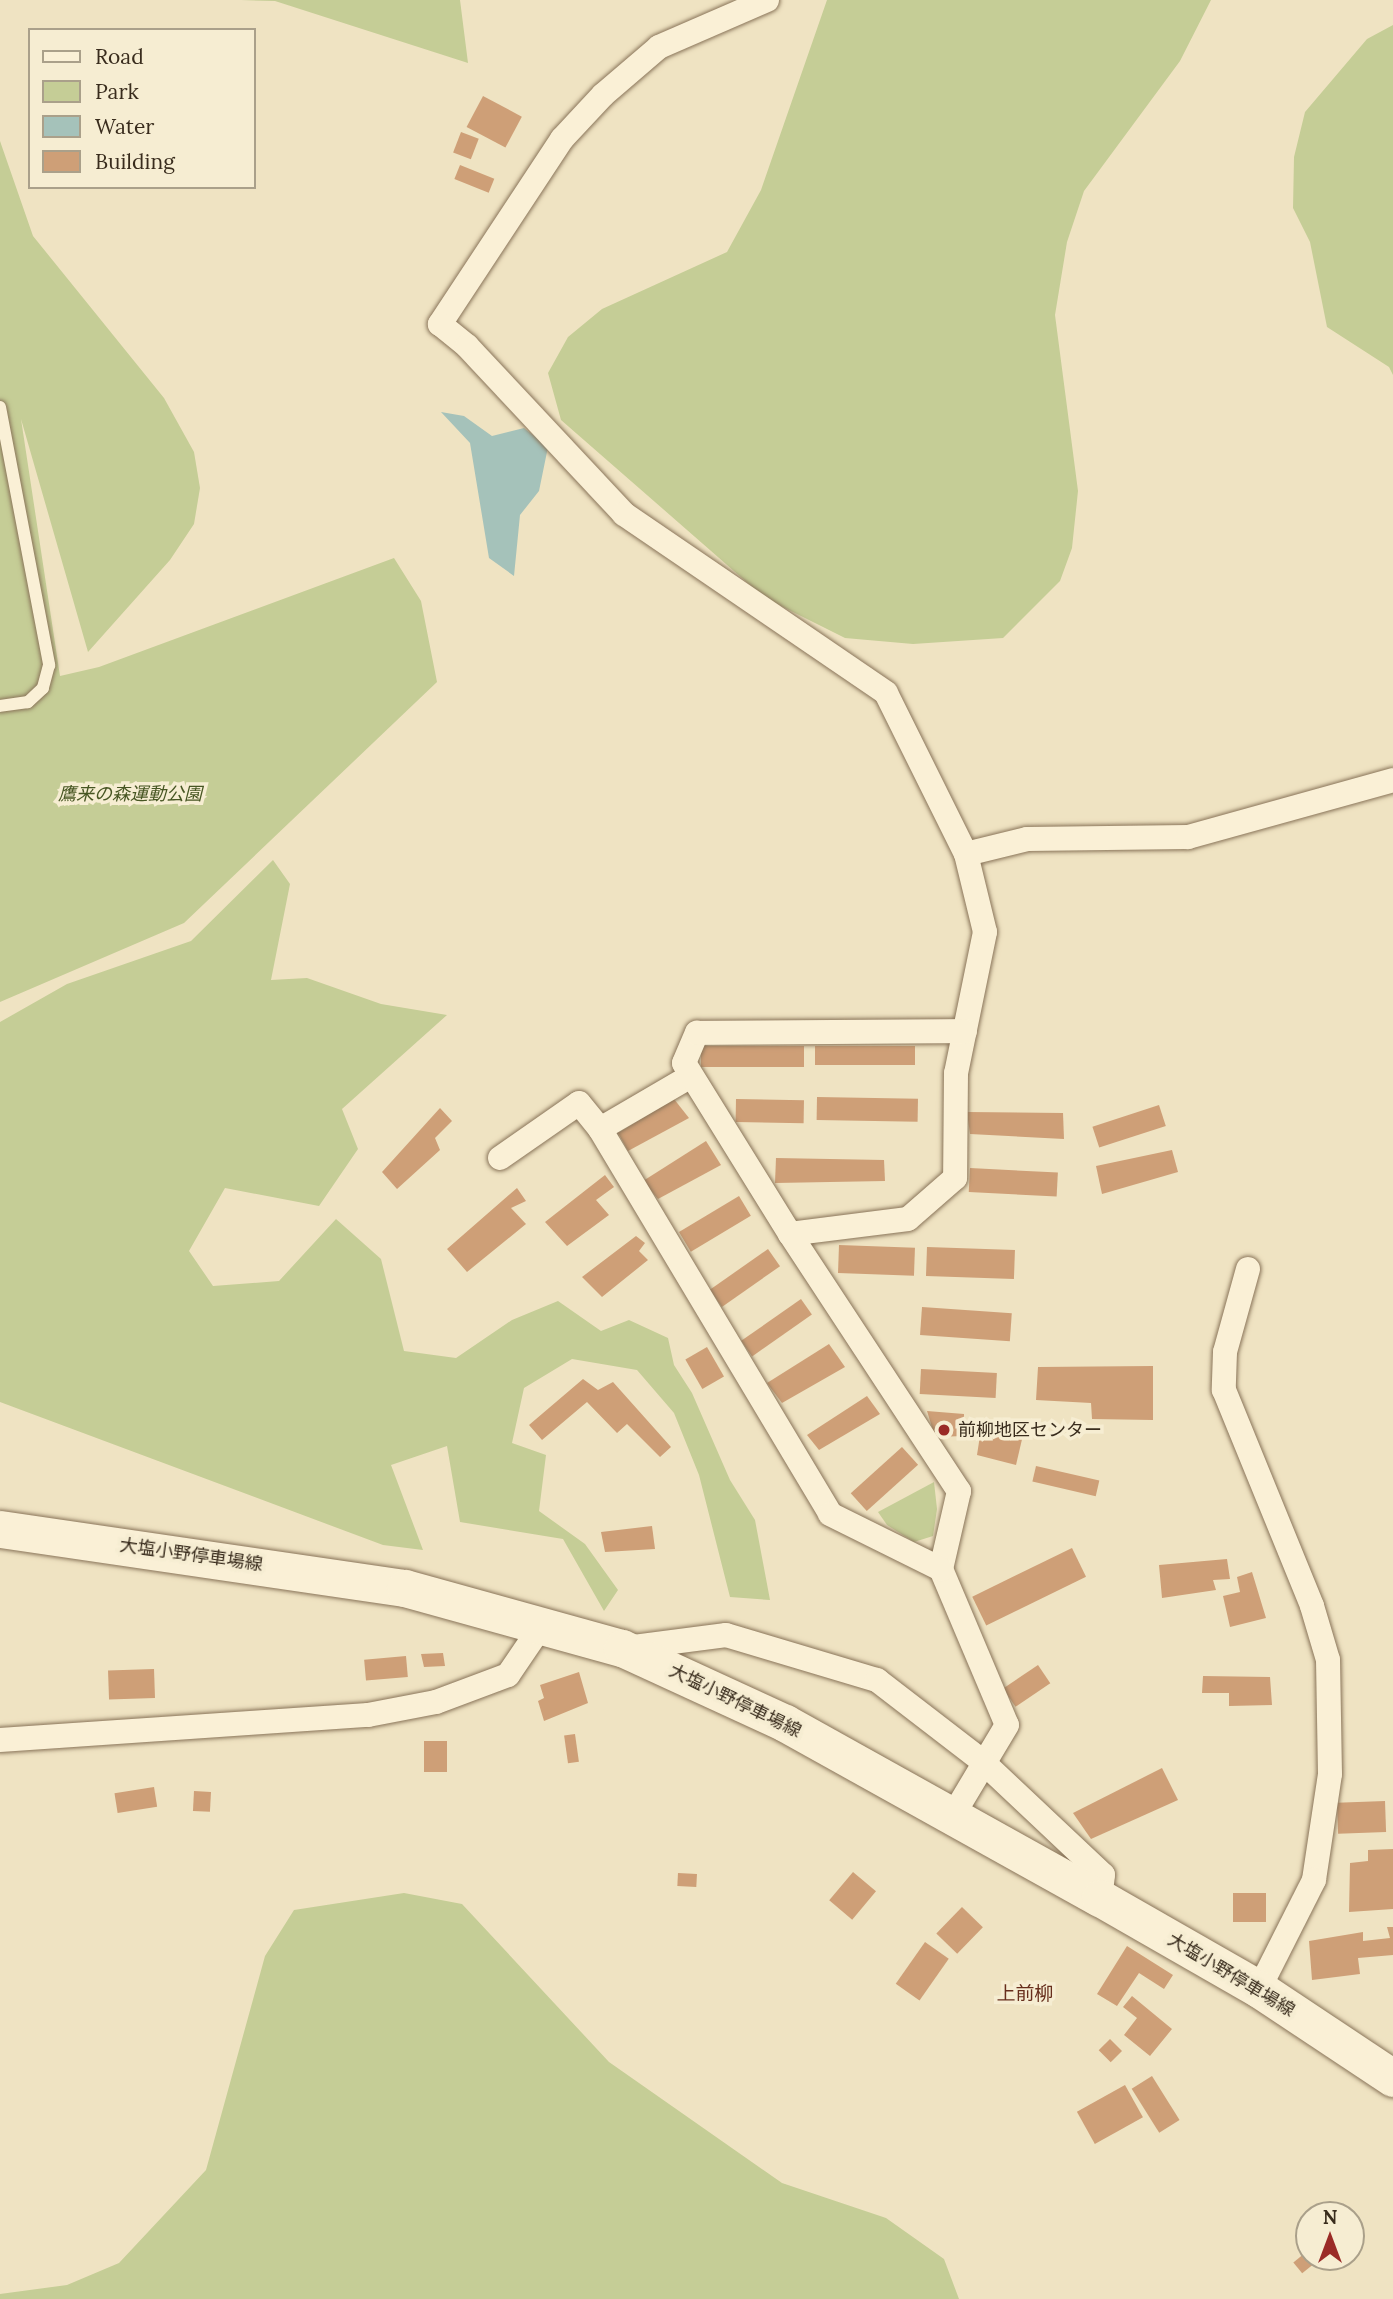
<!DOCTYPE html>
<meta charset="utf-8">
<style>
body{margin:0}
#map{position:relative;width:1393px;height:2299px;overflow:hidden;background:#efe3c2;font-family:Lora,"Noto Sans JP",serif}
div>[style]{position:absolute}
.green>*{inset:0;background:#c5cd96}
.water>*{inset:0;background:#a5c2ba}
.building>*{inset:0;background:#ce9f77;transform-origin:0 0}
.roads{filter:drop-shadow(0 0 2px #897459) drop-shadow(0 0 2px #897459)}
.lane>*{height:12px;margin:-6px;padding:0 6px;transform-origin:6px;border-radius:6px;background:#faf0d6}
.street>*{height:24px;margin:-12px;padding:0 12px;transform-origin:12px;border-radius:12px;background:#faf0d6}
.secondary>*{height:37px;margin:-18.5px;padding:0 18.5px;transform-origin:18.5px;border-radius:18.5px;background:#faf0d6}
.dots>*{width:19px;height:19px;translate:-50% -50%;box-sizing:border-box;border:4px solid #f6edd2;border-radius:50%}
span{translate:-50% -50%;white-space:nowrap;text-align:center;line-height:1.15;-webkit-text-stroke:7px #f6edd2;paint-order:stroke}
.park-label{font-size:18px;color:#475623;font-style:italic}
.poi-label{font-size:18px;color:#392c1d}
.left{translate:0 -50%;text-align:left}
.street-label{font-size:18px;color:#392c1d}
.neighbourhood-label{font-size:19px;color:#672e1c}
.legend{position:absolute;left:28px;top:28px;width:228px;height:161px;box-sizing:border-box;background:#f6edd2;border:2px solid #aaa08a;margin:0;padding:9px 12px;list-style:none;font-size:21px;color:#392c1d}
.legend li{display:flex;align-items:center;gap:14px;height:35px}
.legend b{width:35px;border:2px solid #aaa08a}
.north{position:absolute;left:1295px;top:2201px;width:70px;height:70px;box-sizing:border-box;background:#f6edd2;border:2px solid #aaa08a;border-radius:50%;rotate:0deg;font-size:19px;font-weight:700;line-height:28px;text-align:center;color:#392c1d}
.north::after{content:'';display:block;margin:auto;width:24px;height:32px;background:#9a2b27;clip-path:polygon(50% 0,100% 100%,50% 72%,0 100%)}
</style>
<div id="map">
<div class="green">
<i style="clip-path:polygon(241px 0,460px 0,468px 63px,275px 1px)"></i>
<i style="clip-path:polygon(827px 0,1211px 0,1180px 61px,1084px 191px,1067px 242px,1055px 315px,1078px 491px,1072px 548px,1060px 581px,1003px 638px,913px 644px,845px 638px,765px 598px,561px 420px,548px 373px,568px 337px,602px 309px,727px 252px,761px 190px)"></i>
<i style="clip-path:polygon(1393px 25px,1393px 375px,1389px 367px,1327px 327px,1310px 242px,1293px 208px,1294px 157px,1305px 112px,1367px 39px)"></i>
<i style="clip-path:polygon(0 141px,33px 236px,164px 398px,194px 452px,200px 488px,194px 524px,170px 560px,88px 652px,21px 419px,60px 676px,99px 667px,394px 558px,421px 601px,437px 682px,184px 923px,0 1002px)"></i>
<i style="clip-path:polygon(273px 860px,290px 884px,271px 980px,307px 978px,381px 1004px,447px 1015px,342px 1109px,358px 1149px,319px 1206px,225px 1188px,189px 1251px,213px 1286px,279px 1281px,336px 1219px,381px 1259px,404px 1351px,456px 1358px,512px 1320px,558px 1301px,601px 1331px,629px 1320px,668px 1338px,674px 1365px,692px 1393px,730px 1480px,755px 1520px,770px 1600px,730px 1597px,699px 1475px,674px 1413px,637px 1370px,572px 1359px,524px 1388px,512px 1443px,546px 1455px,539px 1511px,585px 1544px,618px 1590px,604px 1611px,563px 1539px,460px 1522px,447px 1446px,391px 1465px,423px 1550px,383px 1545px,0 1402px,0 1022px,67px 984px,191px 941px)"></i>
<i style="clip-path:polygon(934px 1482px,937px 1509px,933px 1536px,914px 1542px,887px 1525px,878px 1512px)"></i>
<i style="clip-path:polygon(404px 1893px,462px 1904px,609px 2062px,782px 2183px,886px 2218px,944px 2259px,959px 2299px,0 2299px,0 2294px,67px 2285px,119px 2263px,206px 2170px,265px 1956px,294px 1910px)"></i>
</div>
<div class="water">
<i style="clip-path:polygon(441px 412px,464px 416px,492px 436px,524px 428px,548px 447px,539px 491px,520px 515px,514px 576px,489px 558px,470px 443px)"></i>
</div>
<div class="building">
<i style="left:483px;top:96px;width:44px;height:35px;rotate:28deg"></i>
<i style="left:461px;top:132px;width:19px;height:22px;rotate:21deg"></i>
<i style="left:460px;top:165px;width:37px;height:15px;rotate:22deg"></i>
<i style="left:701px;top:1046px;width:103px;height:21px"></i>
<i style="left:815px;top:1046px;width:100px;height:19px"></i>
<i style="left:817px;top:1097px;width:101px;height:23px;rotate:1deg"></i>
<i style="clip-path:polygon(674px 1099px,689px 1118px,628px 1151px,618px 1133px)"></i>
<i style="left:736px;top:1099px;width:68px;height:23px;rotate:1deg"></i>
<i style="left:1159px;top:1105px;width:22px;height:70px;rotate:72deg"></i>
<i style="clip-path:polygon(440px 1108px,452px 1121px,435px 1138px,440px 1150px,397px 1189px,382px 1172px)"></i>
<i style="clip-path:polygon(967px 1112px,1063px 1113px,1064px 1139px,970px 1134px)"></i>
<i style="clip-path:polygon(706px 1141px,721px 1165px,658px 1199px,643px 1181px)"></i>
<i style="clip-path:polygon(1172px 1150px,1178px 1172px,1102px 1194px,1096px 1166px)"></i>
<i style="clip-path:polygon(776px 1158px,884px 1160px,885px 1181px,775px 1183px)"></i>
<i style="left:970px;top:1168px;width:88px;height:24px;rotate:3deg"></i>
<i style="clip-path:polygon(605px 1175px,614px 1187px,596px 1200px,609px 1215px,567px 1246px,545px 1222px)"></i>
<i style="clip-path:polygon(517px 1188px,526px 1201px,511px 1208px,526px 1224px,467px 1272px,447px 1249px)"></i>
<i style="left:739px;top:1196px;width:23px;height:70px;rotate:59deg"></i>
<i style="clip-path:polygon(636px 1236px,645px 1243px,639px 1251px,648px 1260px,602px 1297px,582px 1277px)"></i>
<i style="left:839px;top:1245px;width:76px;height:28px;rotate:2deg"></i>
<i style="left:927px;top:1247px;width:88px;height:29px;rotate:2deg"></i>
<i style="left:768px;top:1249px;width:21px;height:71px;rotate:55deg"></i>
<i style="left:801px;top:1299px;width:19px;height:73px;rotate:55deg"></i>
<i style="left:922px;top:1307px;width:90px;height:28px;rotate:4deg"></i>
<i style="clip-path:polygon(829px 1344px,845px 1367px,782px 1403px,767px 1383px)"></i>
<i style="left:707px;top:1347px;width:34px;height:25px;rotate:60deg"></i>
<i style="clip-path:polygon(1153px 1366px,1153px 1420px,1092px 1419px,1091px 1403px,1036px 1400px,1038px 1367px)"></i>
<i style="left:921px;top:1369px;width:76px;height:25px;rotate:3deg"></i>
<i style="clip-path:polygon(583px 1379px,598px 1390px,613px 1382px,671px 1447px,660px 1457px,627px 1424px,617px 1433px,587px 1402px,542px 1440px,529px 1425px)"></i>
<i style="clip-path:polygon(867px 1396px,880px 1414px,819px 1450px,807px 1435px)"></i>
<i style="clip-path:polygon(927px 1411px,964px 1414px,964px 1436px,935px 1437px)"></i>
<i style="clip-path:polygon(981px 1429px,1023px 1435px,1016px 1465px,977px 1455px)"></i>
<i style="left:902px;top:1447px;width:24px;height:69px;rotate:48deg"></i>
<i style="left:1036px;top:1466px;width:65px;height:16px;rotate:13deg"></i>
<i style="clip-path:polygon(652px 1526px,655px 1549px,605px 1552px,601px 1532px)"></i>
<i style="left:1072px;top:1548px;width:32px;height:111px;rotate:64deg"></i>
<i style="clip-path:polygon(1227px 1559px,1230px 1579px,1213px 1580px,1216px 1590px,1162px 1598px,1159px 1565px)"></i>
<i style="clip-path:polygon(1252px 1572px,1266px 1618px,1230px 1627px,1223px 1596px,1240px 1592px,1237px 1577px)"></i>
<i style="clip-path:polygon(443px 1653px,445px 1666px,424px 1667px,421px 1654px)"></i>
<i style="left:406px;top:1656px;width:21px;height:42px;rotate:85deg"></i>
<i style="left:1038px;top:1665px;width:22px;height:42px;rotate:56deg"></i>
<i style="left:154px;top:1669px;width:29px;height:46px;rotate:88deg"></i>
<i style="clip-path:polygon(579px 1672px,588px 1703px,544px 1721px,538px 1701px,544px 1698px,540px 1685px)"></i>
<i style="clip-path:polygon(1203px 1676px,1270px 1677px,1272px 1705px,1229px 1706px,1229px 1693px,1202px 1693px)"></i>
<i style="left:575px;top:1734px;width:28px;height:11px;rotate:82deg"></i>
<i style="left:447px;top:1741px;width:31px;height:23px;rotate:90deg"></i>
<i style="clip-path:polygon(1162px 1768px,1178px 1800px,1091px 1839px,1073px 1813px)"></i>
<i style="left:154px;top:1787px;width:20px;height:40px;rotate:81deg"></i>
<i style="left:194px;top:1791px;width:17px;height:20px;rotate:3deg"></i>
<i style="left:1385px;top:1801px;width:31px;height:48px;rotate:88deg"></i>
<i style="clip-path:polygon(1393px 1849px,1393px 1909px,1349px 1912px,1350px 1863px,1368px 1861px,1368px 1850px)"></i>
<i style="left:853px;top:1872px;width:30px;height:37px;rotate:40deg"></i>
<i style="left:678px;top:1873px;width:19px;height:13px;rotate:3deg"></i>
<i style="left:1266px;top:1893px;width:29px;height:33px;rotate:90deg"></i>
<i style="left:962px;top:1907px;width:29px;height:37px;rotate:44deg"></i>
<i style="clip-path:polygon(1387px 1927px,1393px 1927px,1393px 1955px,1358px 1958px,1360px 1974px,1312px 1980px,1309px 1941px,1363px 1932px,1363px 1941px,1390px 1938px)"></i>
<i style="left:925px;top:1942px;width:29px;height:51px;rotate:35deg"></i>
<i style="clip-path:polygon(1127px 1946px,1173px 1975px,1164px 1989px,1139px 1973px,1117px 2006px,1097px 1994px)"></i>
<i style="clip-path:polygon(1132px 1996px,1172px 2029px,1150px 2056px,1124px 2035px,1137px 2018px,1123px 2007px)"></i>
<i style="left:1110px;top:2039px;width:17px;height:16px;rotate:45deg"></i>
<i style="left:1152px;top:2076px;width:52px;height:24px;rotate:58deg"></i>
<i style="left:1125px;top:2085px;width:37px;height:55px;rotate:61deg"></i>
<i style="left:1305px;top:2253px;width:14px;height:15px;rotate:51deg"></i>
</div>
<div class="roads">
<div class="lane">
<i style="left:0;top:407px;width:263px;rotate:79.2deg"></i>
<i style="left:49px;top:665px;width:24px;rotate:105deg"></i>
<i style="left:43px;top:688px;width:21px;rotate:137deg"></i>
<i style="left:28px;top:702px;width:28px;rotate:172deg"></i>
</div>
<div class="street">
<i style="left:767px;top:0;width:118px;rotate:156.5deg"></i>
<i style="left:659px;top:47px;width:74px;rotate:139.4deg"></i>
<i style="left:603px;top:95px;width:60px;rotate:133deg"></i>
<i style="left:562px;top:139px;width:222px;rotate:123.4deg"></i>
<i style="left:440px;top:324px;width:35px;rotate:39deg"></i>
<i style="left:467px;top:346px;width:230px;rotate:46.9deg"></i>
<i style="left:624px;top:514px;width:317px;rotate:34.3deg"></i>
<i style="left:886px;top:693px;width:180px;rotate:63.6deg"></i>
<i style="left:966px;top:854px;width:80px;rotate:76.3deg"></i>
<i style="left:985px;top:932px;width:144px;rotate:101.6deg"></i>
<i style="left:956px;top:1073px;width:105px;rotate:90.5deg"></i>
<i style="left:955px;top:1178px;width:62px;rotate:138.9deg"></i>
<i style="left:908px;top:1219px;width:119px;rotate:172.8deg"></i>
<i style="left:790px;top:1234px;width:308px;rotate:56.7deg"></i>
<i style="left:959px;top:1491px;width:80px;rotate:103deg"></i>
<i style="left:941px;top:1569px;width:169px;rotate:67.1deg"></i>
<i style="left:1007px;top:1725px;width:107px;rotate:120.9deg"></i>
<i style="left:966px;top:854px;width:63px;rotate:-13.8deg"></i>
<i style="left:1027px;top:839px;width:161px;rotate:-0.7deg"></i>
<i style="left:1188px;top:837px;width:213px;rotate:-15.5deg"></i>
<i style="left:600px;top:1129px;width:105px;rotate:-30.2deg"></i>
<i style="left:500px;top:1158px;width:96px;rotate:-34.8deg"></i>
<i style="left:579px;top:1103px;width:33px;rotate:51deg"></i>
<i style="left:600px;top:1129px;width:448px;rotate:59.1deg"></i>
<i style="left:830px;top:1514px;width:124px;rotate:26.4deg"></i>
<i style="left:790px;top:1234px;width:201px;rotate:-121.8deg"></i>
<i style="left:684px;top:1063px;width:33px;rotate:-67deg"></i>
<i style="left:697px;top:1033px;width:268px;rotate:-0.4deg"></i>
<i style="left:1248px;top:1269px;width:86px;rotate:105.5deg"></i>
<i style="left:1225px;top:1352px;width:38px;rotate:92deg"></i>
<i style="left:1224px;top:1390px;width:233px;rotate:67.8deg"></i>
<i style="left:1312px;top:1606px;width:56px;rotate:73.5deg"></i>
<i style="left:1328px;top:1660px;width:114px;rotate:89deg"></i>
<i style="left:1330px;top:1774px;width:107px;rotate:98.6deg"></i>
<i style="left:1314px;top:1880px;width:122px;rotate:116.8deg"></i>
<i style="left:626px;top:1648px;width:101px;rotate:-7.4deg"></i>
<i style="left:726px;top:1635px;width:158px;rotate:16.6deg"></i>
<i style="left:877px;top:1680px;width:133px;rotate:37.6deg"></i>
<i style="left:982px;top:1761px;width:166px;rotate:43.3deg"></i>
<i style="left:1103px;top:1875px;width:23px;rotate:97deg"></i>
<i style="left:0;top:1740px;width:369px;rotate:-3.9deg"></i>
<i style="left:368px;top:1715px;width:69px;rotate:-10.8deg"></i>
<i style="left:436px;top:1702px;width:77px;rotate:-20.6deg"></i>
<i style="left:508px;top:1675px;width:60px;rotate:-55.8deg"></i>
</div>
<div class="secondary">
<i style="left:0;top:1529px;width:409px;rotate:8.3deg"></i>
<i style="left:405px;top:1588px;width:225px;rotate:15.5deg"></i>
<i style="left:622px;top:1648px;width:179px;rotate:24.7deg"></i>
<i style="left:785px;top:1723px;width:360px;rotate:29.1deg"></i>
<i style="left:1100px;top:1898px;width:183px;rotate:29.8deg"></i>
<i style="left:1259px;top:1989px;width:161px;rotate:33.6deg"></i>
</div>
</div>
<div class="dots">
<i style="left:944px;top:1430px;background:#9a2b27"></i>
</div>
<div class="park-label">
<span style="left:130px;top:794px">鷹来の森運動公園</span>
</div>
<div class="poi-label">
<span class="left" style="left:958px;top:1430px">前柳地区センター</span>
</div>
<div class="street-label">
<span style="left:191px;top:1555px;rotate:8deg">大塩小野停車場線</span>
<span style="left:735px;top:1701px;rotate:26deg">大塩小野停車場線</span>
<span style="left:1231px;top:1975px;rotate:31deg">大塩小野停車場線</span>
</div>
<div class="neighbourhood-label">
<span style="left:1025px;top:1994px">上前柳</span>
</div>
<ul class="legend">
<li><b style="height:9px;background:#faf0d6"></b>Road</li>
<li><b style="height:19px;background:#c5cd96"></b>Park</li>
<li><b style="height:19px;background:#a5c2ba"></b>Water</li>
<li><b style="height:19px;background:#ce9f77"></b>Building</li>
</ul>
<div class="north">N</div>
</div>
